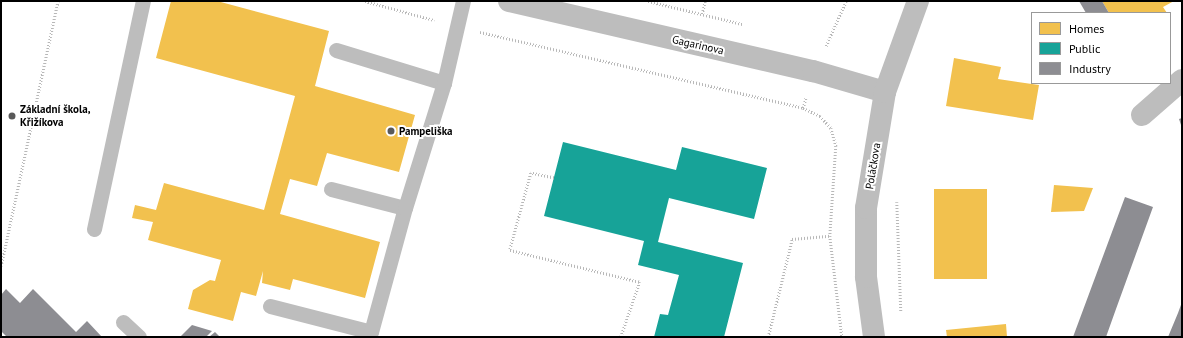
<!DOCTYPE html>
<meta charset="utf-8">
<style>
body{margin:0}
#map{position:relative;width:1183px;height:338px;overflow:hidden;background:#fff;font-family:"PT Sans",sans-serif}
div>[style]{position:absolute}
.homes>*{inset:0;background:#f2c14e;transform-origin:0 0}
.public>*{inset:0;background:#17a398}
.industry>*{inset:0;background:#8d8d92}
.path>*{height:2.5px;margin-top:-1.25px;transform-origin:0;background:repeating-linear-gradient(90deg,#b8b8b8 0 1px,transparent 0 3px)}
.service>*{height:15px;margin:-7.5px;padding:0 7.5px;transform-origin:7.5px;border-radius:7.5px;background:#bdbdbd}
.minor>*{height:22px;margin:-11px;padding:0 11px;transform-origin:11px;border-radius:11px;background:#bdbdbd}
.dots>*{width:11px;height:11px;translate:-50% -50%;box-sizing:border-box;border:2px solid #fff;border-radius:50%}
span{translate:-50% -50%;white-space:nowrap;text-align:center;line-height:1.15;-webkit-text-stroke:4px #fff;paint-order:stroke}
.street-label{font-size:11px;color:#000}
.poi-label{font-size:11px;color:#000;font-weight:700}
.left{translate:0 -50%;text-align:left}
.frame{position:absolute;inset:0;border:2px solid #000;pointer-events:none}
.legend{position:absolute;left:1031px;top:12px;width:140px;height:72px;box-sizing:border-box;background:#fff;border:1px solid #999;margin:0;padding:5px 7px;list-style:none;font-size:12px;color:#000}
.legend li{display:flex;align-items:center;gap:8px;height:20px}
.legend b{width:20px;border:1px solid #999}
</style>
<div id="map">
<div class="homes">
<i style="clip-path:polygon(171px 1px,217px 1px,329px 31px,315px 86px,415px 115px,399px 172px,327px 153px,317px 186px,290px 179px,280px 214px,380px 242px,365px 298px,293px 279px,290px 290px,262px 283px,263px 271px,256px 296px,241px 292px,233px 321px,188px 309px,193px 290px,210px 280px,215px 281px,221px 260px,148px 240px,153px 222px,132px 218px,135px 205px,156px 210px,164px 183px,264px 210px,295px 96px,156px 58px)"></i>
<i style="clip-path:polygon(1102px 1px,1174px 1px,1163px 7px,1167px 13px,1109px 13px)"></i>
<i style="clip-path:polygon(954px 58px,1001px 67px,998px 79px,1039px 85px,1033px 120px,946px 106px)"></i>
<i style="clip-path:polygon(1054px 185px,1093px 188px,1084px 211px,1051px 212px)"></i>
<i style="left:934px;top:189px;width:53px;height:90px"></i>
<i style="clip-path:polygon(1006px 324px,1007px 337px,947px 337px,946px 330px)"></i>
</div>
<div class="public">
<i style="clip-path:polygon(563px 142px,676px 170px,682px 147px,767px 168px,754px 219px,669px 198px,658px 242px,743px 263px,724px 337px,654px 337px,660px 314px,668px 315px,679px 275px,638px 265px,644px 241px,544px 216px)"></i>
</div>
<div class="industry">
<i style="clip-path:polygon(1079px 1px,1102px 1px,1109px 13px,1086px 13px)"></i>
<i style="clip-path:polygon(1182px 118px,1182px 128px,1179px 119px)"></i>
<i style="clip-path:polygon(1125px 197px,1153px 207px,1116px 309px,1106px 337px,1073px 337px)"></i>
<i style="clip-path:polygon(6px 289px,20px 303px,33px 289px,76px 332px,87px 321px,102px 337px,7px 337px,1px 331px,1px 295px)"></i>
<i style="clip-path:polygon(1182px 302px,1182px 337px,1168px 337px,1178px 313px)"></i>
<i style="clip-path:polygon(192px 325px,212px 331px,206px 337px,180px 337px)"></i>
<i style="clip-path:polygon(215px 332px,220px 337px,209px 337px)"></i>
</div>
<div class="path">
<i style="left:365px;top:1px;width:72px;rotate:15.4deg"></i>
<i style="left:648px;top:1px;width:97px;rotate:13.7deg"></i>
<i style="left:702px;top:14px;width:13px;rotate:-77deg"></i>
<i style="left:480px;top:32px;width:332px;rotate:13.2deg"></i>
<i style="left:803px;top:108px;width:19px;rotate:25deg"></i>
<i style="left:820px;top:116px;width:16px;rotate:47deg"></i>
<i style="left:831px;top:128px;width:19px;rotate:74deg"></i>
<i style="left:836px;top:146px;width:90px;rotate:93.8deg"></i>
<i style="left:830px;top:236px;width:102px;rotate:83.2deg"></i>
<i style="left:826px;top:46px;width:49px;rotate:-66deg"></i>
<i style="left:803px;top:108px;width:11px;rotate:-75deg"></i>
<i style="left:554px;top:178px;width:24px;rotate:-168deg"></i>
<i style="left:531px;top:173px;width:80px;rotate:105.3deg"></i>
<i style="left:510px;top:250px;width:134px;rotate:13.8deg"></i>
<i style="left:640px;top:282px;width:58px;rotate:109.1deg"></i>
<i style="left:897px;top:202px;width:109px;rotate:87.9deg"></i>
<i style="left:1px;top:266px;width:271px;rotate:-77.9deg"></i>
<i style="left:768px;top:337px;width:101px;rotate:-76.2deg"></i>
<i style="left:792px;top:239px;width:38px;rotate:-5deg"></i>
</div>
<div class="service">
<i style="left:336px;top:50px;width:113px;rotate:17deg"></i>
<i style="left:331px;top:189px;width:76px;rotate:14.4deg"></i>
<i style="left:94px;top:229px;width:233px;rotate:-77.9deg"></i>
<i style="left:270px;top:306px;width:104px;rotate:14.4deg"></i>
<i style="left:371px;top:332px;width:129px;rotate:-74.7deg"></i>
<i style="left:405px;top:208px;width:131px;rotate:-72.7deg"></i>
<i style="left:444px;top:83px;width:84px;rotate:-77deg"></i>
<i style="left:123px;top:322px;width:22px;rotate:43deg"></i>
</div>
<div class="minor">
<i style="left:509px;top:1px;width:312px;rotate:13deg"></i>
<i style="left:813px;top:71px;width:75px;rotate:16.3deg"></i>
<i style="left:1142px;top:115px;width:53px;rotate:-41.2deg"></i>
<i style="left:874px;top:337px;width:61px;rotate:-97.6deg"></i>
<i style="left:866px;top:277px;width:69px;rotate:-90deg"></i>
<i style="left:866px;top:208px;width:118px;rotate:-80.7deg"></i>
<i style="left:885px;top:92px;width:97px;rotate:-70.1deg"></i>
</div>
<div class="dots">
<i style="left:12px;top:116px;background:#595959"></i>
<i style="left:391px;top:131px;background:#595959"></i>
</div>
<div class="street-label">
<span style="left:698px;top:45px;rotate:13deg">Gagarinova</span>
<span style="left:873px;top:166px;rotate:-81deg">Poláčkova</span>
</div>
<div class="poi-label">
<span class="left" style="left:20px;top:116px">Základní škola,<br>Křižíkova</span>
<span class="left" style="left:399px;top:131px">Pampeliška</span>
</div>
<div class="frame"></div>
<ul class="legend">
<li><b style="height:11px;background:#f2c14e"></b>Homes</li>
<li><b style="height:11px;background:#17a398"></b>Public</li>
<li><b style="height:11px;background:#8d8d92"></b>Industry</li>
</ul>
</div>
